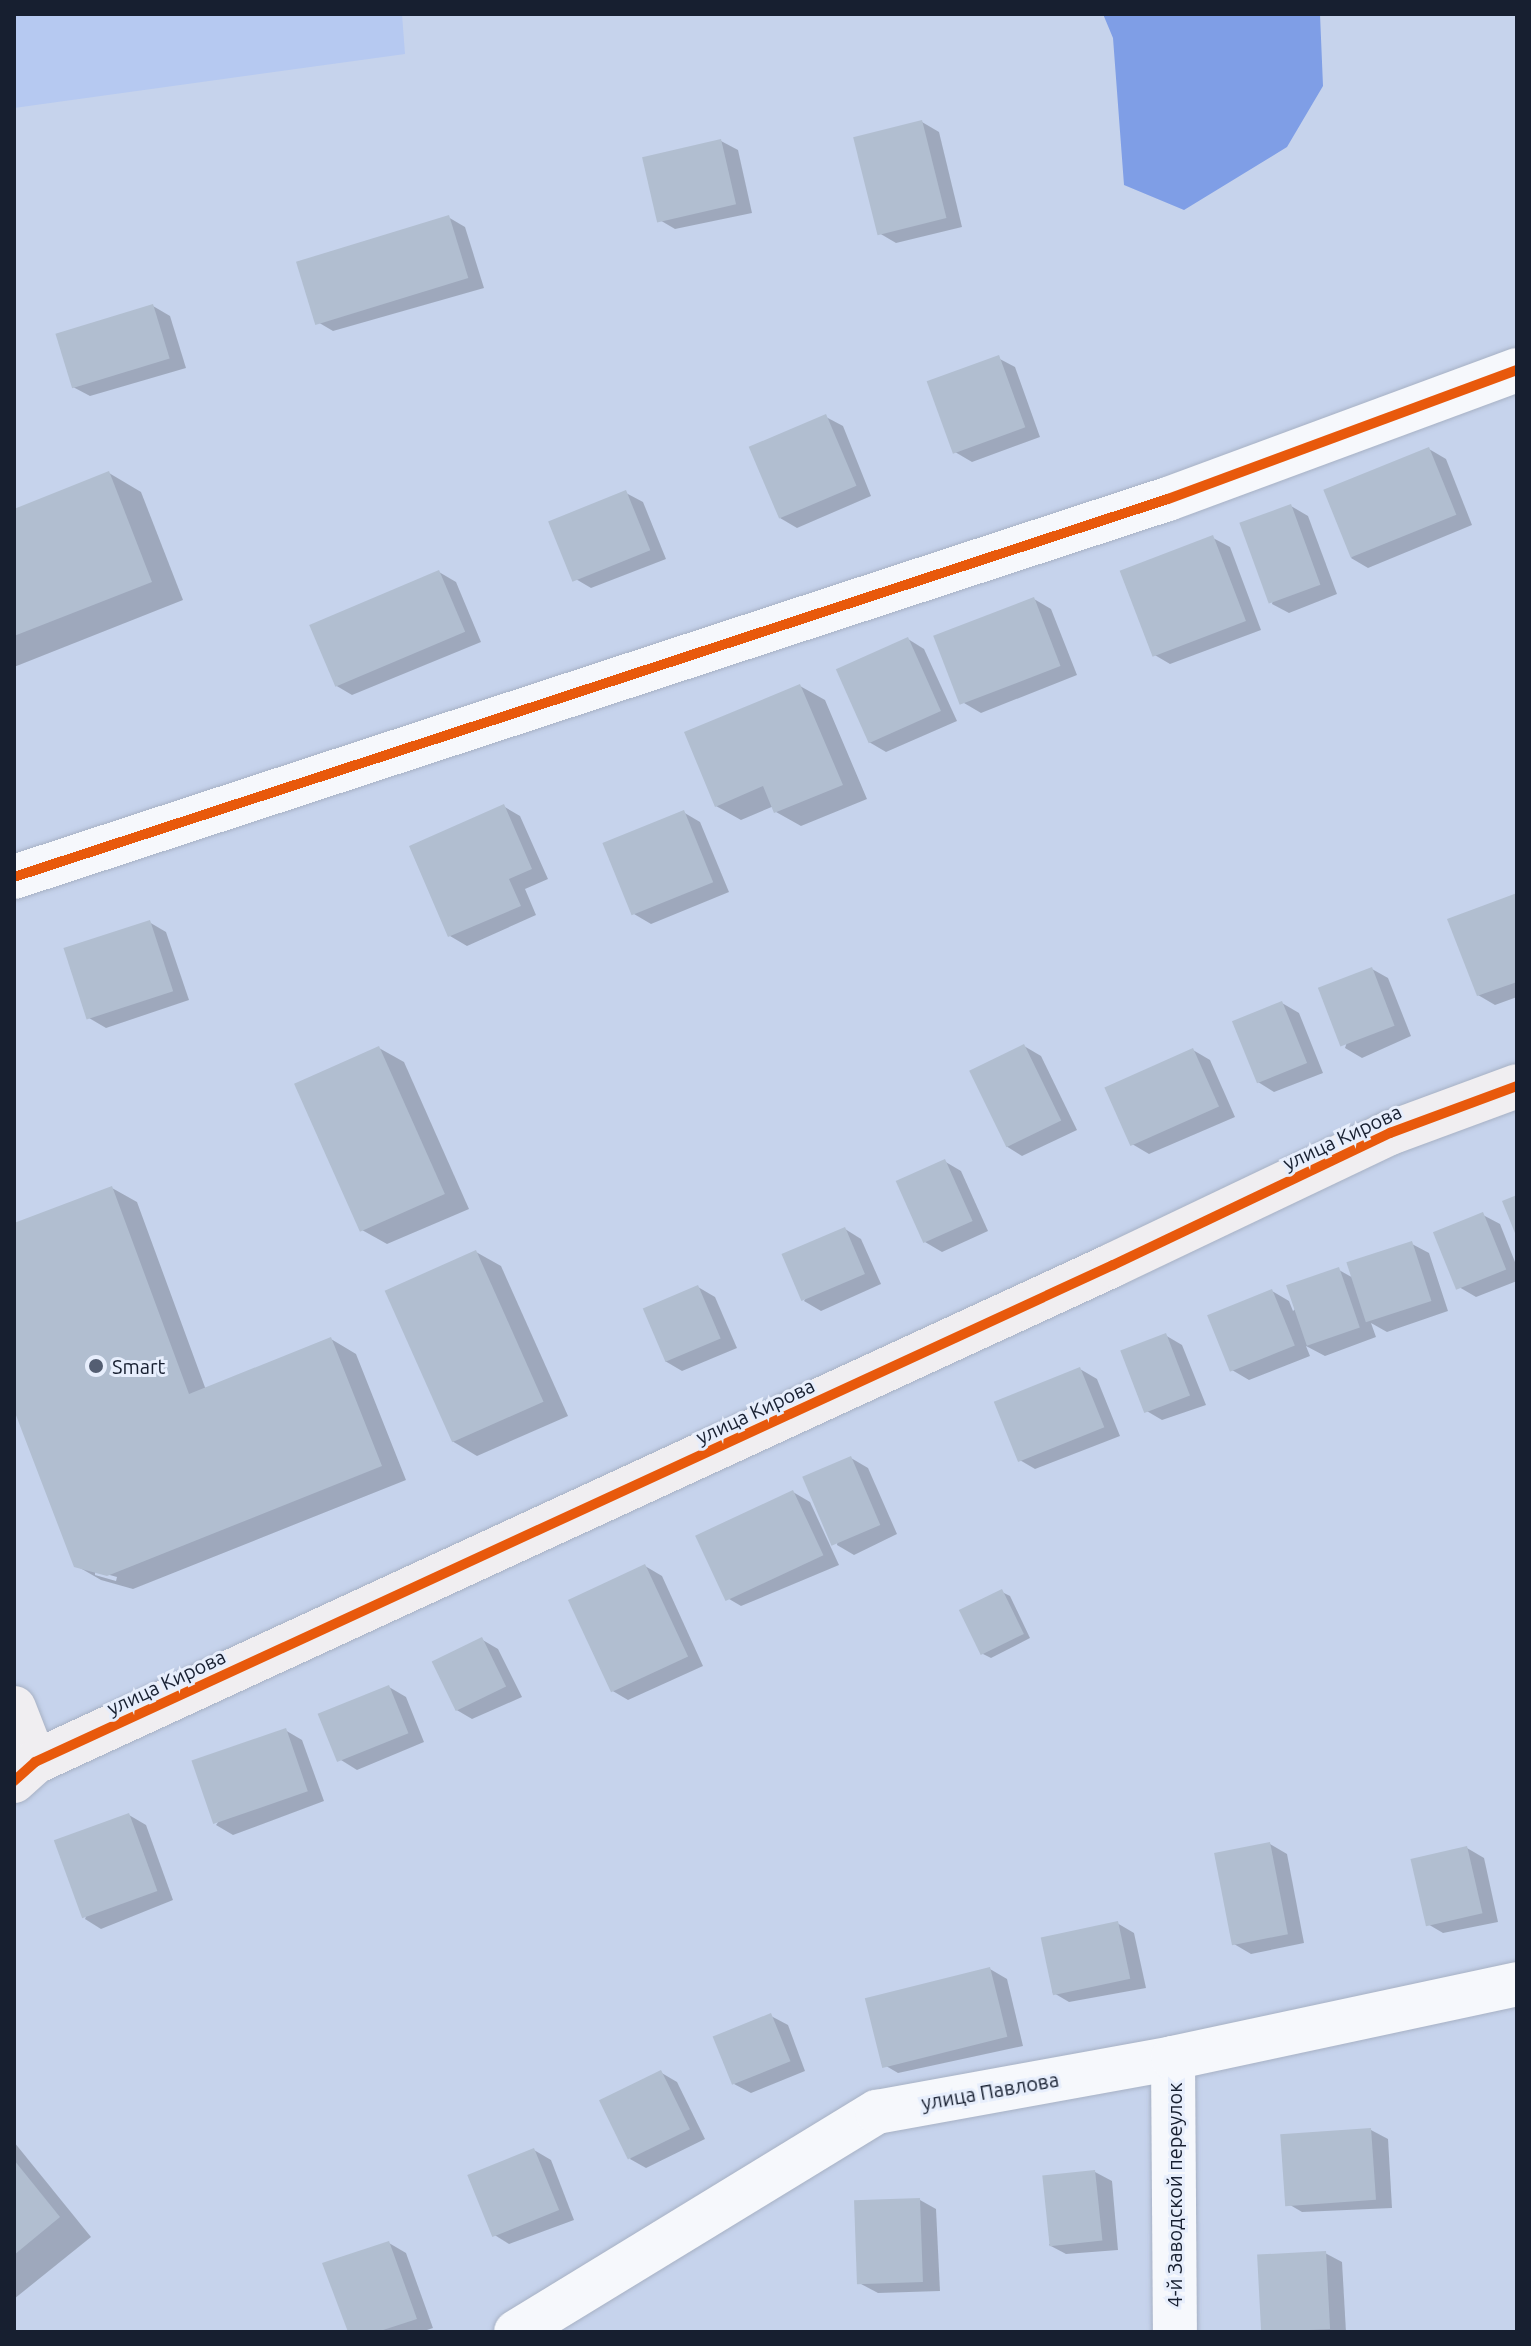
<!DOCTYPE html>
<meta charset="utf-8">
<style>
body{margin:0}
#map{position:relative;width:1531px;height:2346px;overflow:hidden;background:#c6d3ec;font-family:Ubuntu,sans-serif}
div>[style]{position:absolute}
.built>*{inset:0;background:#b6c9f1}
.water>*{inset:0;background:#7f9ee6}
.shadow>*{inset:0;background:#0003}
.building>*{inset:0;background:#b1bed0;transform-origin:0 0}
.roads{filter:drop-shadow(0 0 2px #a7b1c4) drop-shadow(0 0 2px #a7b1c4)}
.street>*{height:44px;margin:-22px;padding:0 22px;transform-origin:22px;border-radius:22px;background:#f6f8fc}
.secondary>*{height:44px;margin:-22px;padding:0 22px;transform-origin:22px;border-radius:22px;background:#f0eef1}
.cycleway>*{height:10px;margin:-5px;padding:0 5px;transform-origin:5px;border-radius:5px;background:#e8590c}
.dots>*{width:22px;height:22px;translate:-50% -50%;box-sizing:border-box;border:4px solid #e7eefc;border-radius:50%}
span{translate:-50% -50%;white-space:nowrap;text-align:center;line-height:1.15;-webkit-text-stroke:6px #e7eefc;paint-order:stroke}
.street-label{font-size:20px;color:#171f30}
.poi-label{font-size:20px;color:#171f30}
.left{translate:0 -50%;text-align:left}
.frame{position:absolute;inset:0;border:16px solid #171f30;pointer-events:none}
</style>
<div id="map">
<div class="built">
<i style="clip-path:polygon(14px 14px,402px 14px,405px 54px,14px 108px)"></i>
</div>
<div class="water">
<i style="clip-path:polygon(1103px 14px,1320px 14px,1323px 86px,1287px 147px,1184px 210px,1124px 185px,1113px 38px)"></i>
</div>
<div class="shadow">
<i style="clip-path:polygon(922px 122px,939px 132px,962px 227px,896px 243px,879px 233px)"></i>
<i style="clip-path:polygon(721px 141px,738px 150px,752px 213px,675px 229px,658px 219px)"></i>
<i style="clip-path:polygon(448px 217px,465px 227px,484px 288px,333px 331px,316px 321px)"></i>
<i style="clip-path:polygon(153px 306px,170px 316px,186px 368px,90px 396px,73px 387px)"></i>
<i style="clip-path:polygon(998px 358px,1015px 367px,1040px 437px,972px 462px,955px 452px)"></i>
<i style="clip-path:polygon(826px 417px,843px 426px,871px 496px,797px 528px,780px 518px)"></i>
<i style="clip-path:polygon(1429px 449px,1446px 459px,1472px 525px,1368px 568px,1351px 558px)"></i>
<i style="clip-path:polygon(109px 473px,141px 492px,183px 600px,14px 667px,14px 511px)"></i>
<i style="clip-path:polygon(626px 493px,643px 502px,666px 559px,591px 588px,574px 578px)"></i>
<i style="clip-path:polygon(1291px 506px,1308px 516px,1337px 594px,1289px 613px,1272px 604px)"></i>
<i style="clip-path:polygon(1213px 538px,1230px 547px,1261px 630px,1170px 664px,1153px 654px)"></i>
<i style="clip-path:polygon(439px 572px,456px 582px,481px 642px,352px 695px,335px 685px)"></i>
<i style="clip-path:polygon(1034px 599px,1051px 609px,1077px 675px,981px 713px,964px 703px)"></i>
<i style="clip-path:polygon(908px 639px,924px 649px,957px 721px,886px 752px,869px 742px)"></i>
<i style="clip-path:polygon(800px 686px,825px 700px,867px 799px,801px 826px,776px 812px,774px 806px,741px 820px,716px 806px)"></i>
<i style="clip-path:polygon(503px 806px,520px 816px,548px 879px,525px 889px,536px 915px,467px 946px,450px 936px)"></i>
<i style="clip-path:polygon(683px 812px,700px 822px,729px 892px,651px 924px,634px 914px)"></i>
<i style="clip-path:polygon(1517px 895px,1517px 997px,1495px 1005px,1478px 995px)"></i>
<i style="clip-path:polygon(149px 922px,166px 932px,189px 1000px,106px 1028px,89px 1018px)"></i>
<i style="clip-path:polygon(1372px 969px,1388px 978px,1411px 1036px,1362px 1058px,1345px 1048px)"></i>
<i style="clip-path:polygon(1282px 1003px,1299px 1013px,1323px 1073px,1274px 1092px,1258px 1082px)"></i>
<i style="clip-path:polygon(1024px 1046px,1041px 1056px,1077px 1130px,1022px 1156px,1006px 1146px)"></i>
<i style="clip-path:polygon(379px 1048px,404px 1062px,469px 1209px,387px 1244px,362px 1230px)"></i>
<i style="clip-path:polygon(1193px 1050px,1210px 1060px,1235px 1117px,1149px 1154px,1132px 1144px)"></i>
<i style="clip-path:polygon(944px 1161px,961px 1171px,988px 1231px,942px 1252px,925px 1242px)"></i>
<i style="clip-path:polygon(evenodd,112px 1188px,137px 1202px,206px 1390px,331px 1339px,356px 1354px,406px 1480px,133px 1589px,101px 1580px,75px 1565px,14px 1405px,14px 1225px,112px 1188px,95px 1571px,117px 1577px,116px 1581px,95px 1575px,95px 1571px)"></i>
<i style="clip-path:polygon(1483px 1215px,1500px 1224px,1517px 1267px,1517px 1281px,1476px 1297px,1459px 1287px)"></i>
<i style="clip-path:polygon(845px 1229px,861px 1239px,881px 1284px,821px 1311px,804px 1301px)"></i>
<i style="clip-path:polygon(1412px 1244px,1429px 1253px,1448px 1311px,1387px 1332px,1371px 1323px,1376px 1337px,1325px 1356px,1306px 1346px,1310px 1356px,1249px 1380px,1232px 1370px,1272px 1291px,1289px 1301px,1293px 1311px,1339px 1270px,1355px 1279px)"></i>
<i style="clip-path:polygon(476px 1252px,501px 1266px,568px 1416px,477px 1456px,452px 1441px)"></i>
<i style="clip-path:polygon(698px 1287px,715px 1297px,737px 1348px,682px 1371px,665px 1361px)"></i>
<i style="clip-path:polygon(1165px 1335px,1182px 1345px,1206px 1405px,1162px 1420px,1145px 1410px)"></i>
<i style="clip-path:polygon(1080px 1369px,1097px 1379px,1120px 1436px,1035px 1469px,1018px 1459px)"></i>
<i style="clip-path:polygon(851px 1458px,868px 1468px,897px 1534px,854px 1555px,837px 1545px)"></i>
<i style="clip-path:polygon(793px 1492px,810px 1502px,839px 1565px,741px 1606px,724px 1596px)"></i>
<i style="clip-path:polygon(645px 1566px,662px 1576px,703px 1666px,628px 1700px,611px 1690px)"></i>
<i style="clip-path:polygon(1002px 1592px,1010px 1596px,1030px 1638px,991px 1658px,983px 1654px)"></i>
<i style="clip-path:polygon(481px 1639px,498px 1649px,522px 1697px,472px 1719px,455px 1709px)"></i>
<i style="clip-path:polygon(389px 1687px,406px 1697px,424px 1742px,357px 1770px,341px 1760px)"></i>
<i style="clip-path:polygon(285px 1730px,302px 1740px,324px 1801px,233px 1835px,216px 1825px)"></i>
<i style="clip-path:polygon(129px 1815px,146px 1825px,173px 1900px,101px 1929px,85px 1919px)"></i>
<i style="clip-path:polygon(1270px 1844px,1287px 1854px,1304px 1943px,1251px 1954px,1234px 1944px)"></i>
<i style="clip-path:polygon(1467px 1848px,1484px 1858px,1498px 1922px,1443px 1933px,1426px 1923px)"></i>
<i style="clip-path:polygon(1117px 1923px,1134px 1933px,1146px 1988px,1069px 2002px,1052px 1992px)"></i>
<i style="clip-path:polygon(990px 1969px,1007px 1979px,1023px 2046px,898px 2073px,881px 2063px)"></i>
<i style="clip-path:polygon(771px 2016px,788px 2025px,805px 2071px,751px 2093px,734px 2084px)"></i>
<i style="clip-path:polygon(660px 2072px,677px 2082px,705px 2139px,646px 2168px,630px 2159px)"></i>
<i style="clip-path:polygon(1371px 2130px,1388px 2139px,1392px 2208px,1302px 2212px,1285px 2202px)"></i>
<i style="clip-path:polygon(14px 2142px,91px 2237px,14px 2299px)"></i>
<i style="clip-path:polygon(534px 2150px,551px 2160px,574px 2220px,509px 2244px,493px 2234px)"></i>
<i style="clip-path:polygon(1095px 2172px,1112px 2181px,1118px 2250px,1066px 2254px,1049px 2245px)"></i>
<i style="clip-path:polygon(920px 2200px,936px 2209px,940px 2291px,878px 2293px,861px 2284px)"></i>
<i style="clip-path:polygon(389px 2243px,406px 2253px,433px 2328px,421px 2332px,350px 2332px)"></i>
<i style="clip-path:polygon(1325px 2253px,1342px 2262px,1346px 2332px,1267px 2332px,1261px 2328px)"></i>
</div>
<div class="building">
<i style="left:922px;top:120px;width:101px;height:71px;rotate:76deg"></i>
<i style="left:721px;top:139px;width:67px;height:81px;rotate:77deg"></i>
<i style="left:449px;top:215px;width:66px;height:160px;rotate:73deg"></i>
<i style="left:153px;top:304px;width:57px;height:102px;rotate:73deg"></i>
<i style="left:999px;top:355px;width:77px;height:77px;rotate:70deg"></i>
<i style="left:826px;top:414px;width:78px;height:84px;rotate:67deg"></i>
<i style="left:1429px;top:447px;width:73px;height:114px;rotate:68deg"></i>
<i style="clip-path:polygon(109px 471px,152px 582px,14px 636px,14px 509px)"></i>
<i style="left:626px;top:490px;width:65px;height:84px;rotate:68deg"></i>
<i style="left:1291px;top:504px;width:86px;height:55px;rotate:70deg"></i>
<i style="left:1213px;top:535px;width:92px;height:100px;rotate:69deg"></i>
<i style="left:439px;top:570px;width:67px;height:141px;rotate:67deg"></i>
<i style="left:1034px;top:597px;width:74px;height:108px;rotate:69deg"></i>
<i style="left:908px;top:637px;width:81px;height:79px;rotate:66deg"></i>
<i style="clip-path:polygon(800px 684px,843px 785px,774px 813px,763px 786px,715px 807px,684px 732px)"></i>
<i style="clip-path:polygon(504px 804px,532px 869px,509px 879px,521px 906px,448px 937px,409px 846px)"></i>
<i style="left:684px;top:810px;width:78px;height:88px;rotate:68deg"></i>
<i style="clip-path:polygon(1517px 893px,1517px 982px,1477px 996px,1447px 919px)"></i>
<i style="left:150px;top:920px;width:75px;height:91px;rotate:72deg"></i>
<i style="left:1372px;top:967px;width:63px;height:58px;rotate:69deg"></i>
<i style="left:1282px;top:1001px;width:67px;height:54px;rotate:68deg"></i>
<i style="left:1024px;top:1044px;width:85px;height:61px;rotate:64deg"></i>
<i style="left:379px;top:1046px;width:162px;height:93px;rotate:66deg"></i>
<i style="left:1193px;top:1048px;width:64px;height:97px;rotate:66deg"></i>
<i style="left:945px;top:1159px;width:68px;height:54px;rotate:66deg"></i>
<i style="clip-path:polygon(112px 1186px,189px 1394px,331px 1337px,382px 1466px,107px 1576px,74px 1567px,14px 1410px,14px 1223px)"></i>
<i style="clip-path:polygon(1517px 1195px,1517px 1238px,1502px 1201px)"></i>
<i style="left:1483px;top:1212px;width:62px;height:54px;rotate:68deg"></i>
<i style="left:845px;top:1227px;width:51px;height:69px;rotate:67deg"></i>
<i style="left:1412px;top:1241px;width:63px;height:69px;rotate:72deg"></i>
<i style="left:476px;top:1250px;width:166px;height:100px;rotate:66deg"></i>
<i style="left:1339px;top:1267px;width:64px;height:56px;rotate:71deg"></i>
<i style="left:698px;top:1285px;width:58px;height:60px;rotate:67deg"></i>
<i style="left:1272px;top:1289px;width:61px;height:70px;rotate:68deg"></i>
<i style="left:1166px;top:1333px;width:67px;height:49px;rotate:69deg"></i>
<i style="left:1080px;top:1367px;width:65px;height:93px;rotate:68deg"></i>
<i style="left:851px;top:1456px;width:75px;height:53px;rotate:67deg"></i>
<i style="left:793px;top:1490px;width:72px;height:108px;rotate:65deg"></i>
<i style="left:645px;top:1564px;width:102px;height:85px;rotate:65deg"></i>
<i style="left:1002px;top:1589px;width:50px;height:48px;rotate:64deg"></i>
<i style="left:482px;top:1637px;width:55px;height:56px;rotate:64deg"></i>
<i style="left:389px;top:1685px;width:52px;height:77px;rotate:68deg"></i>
<i style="left:286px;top:1728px;width:67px;height:100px;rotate:71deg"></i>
<i style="left:129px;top:1813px;width:83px;height:80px;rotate:70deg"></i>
<i style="left:1270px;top:1842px;width:94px;height:57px;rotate:79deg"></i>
<i style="left:1467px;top:1846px;width:69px;height:58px;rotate:77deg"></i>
<i style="left:1118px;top:1921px;width:59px;height:79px;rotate:78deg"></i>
<i style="left:990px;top:1967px;width:72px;height:129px;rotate:76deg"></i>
<i style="left:771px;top:2013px;width:52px;height:63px;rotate:68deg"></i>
<i style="left:661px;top:2070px;width:66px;height:69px;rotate:64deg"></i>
<i style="left:1371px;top:2128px;width:72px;height:91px;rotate:86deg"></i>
<i style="left:534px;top:2148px;width:67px;height:72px;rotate:68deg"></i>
<i style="clip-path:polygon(14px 2160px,60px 2217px,14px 2255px)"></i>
<i style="left:1095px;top:2170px;width:71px;height:53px;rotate:84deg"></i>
<i style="left:920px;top:2198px;width:84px;height:66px;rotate:88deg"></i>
<i style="clip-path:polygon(389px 2241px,417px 2319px,377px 2332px,348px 2332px,322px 2263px)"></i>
<i style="left:1326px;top:2251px;width:78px;height:69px;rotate:87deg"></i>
</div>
<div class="roads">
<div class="street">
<i style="left:14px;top:877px;width:1214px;rotate:-18.14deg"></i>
<i style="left:1168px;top:499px;width:372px;rotate:-20.3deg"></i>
<i style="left:1173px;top:2058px;width:274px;rotate:89.6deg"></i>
<i style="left:516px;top:2332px;width:423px;rotate:-31.4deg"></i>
<i style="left:877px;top:2112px;width:301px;rotate:-10.3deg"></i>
<i style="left:1173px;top:2058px;width:352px;rotate:-12.1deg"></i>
</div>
<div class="secondary">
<i style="left:14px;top:1708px;width:58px;rotate:68.7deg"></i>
<i style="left:14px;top:1781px;width:28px;rotate:-42deg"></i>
<i style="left:35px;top:1762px;width:1187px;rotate:-24.75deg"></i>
<i style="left:1113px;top:1265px;width:307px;rotate:-25.5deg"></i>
<i style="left:1390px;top:1133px;width:135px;rotate:-20.3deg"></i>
</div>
</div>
<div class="cycleway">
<i style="left:14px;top:877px;width:1214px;rotate:-18.14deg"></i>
<i style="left:1168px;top:499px;width:372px;rotate:-20.3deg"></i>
<i style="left:14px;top:1781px;width:28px;rotate:-42deg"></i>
<i style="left:35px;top:1762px;width:1187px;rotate:-24.75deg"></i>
<i style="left:1113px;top:1265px;width:307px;rotate:-25.5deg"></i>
<i style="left:1390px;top:1133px;width:135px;rotate:-20.3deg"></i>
</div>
<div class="dots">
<i style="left:96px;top:1366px;background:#545e72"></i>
</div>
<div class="street-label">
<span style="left:1342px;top:1137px;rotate:-25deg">улица Кирова</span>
<span style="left:755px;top:1411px;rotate:-25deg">улица Кирова</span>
<span style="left:166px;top:1682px;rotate:-25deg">улица Кирова</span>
<span style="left:990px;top:2091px;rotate:-10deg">улица Павлова</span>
<span style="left:1174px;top:2195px;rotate:-90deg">4-й Заводской переулок</span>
</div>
<div class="poi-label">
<span class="left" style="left:112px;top:1366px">Smart</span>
</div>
<div class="frame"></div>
</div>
